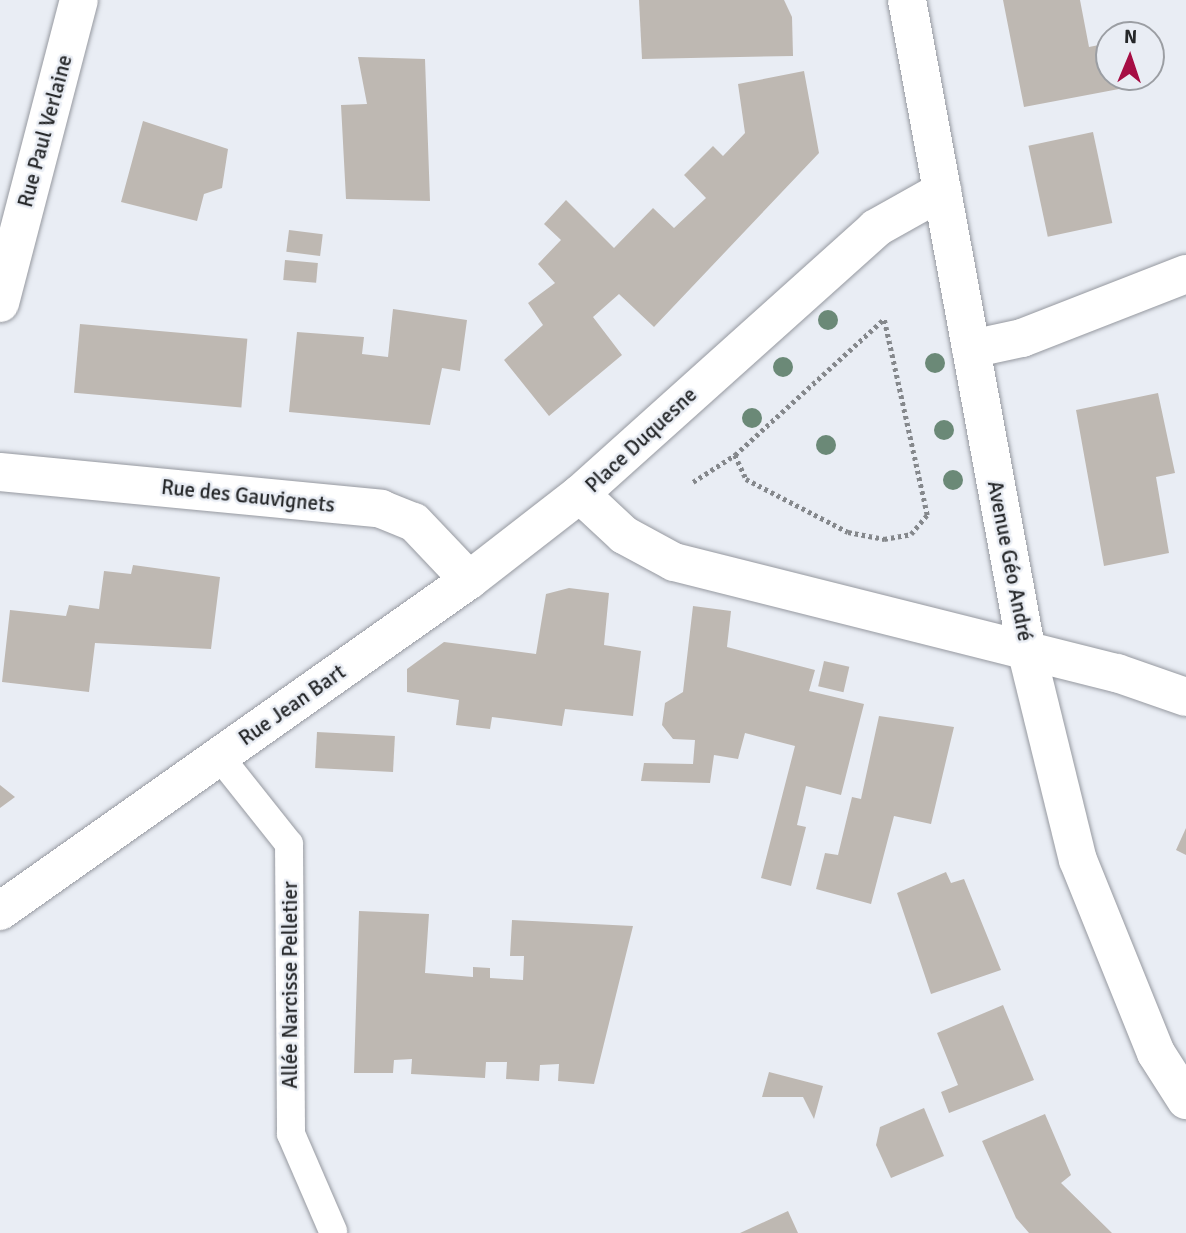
<!DOCTYPE html>
<meta charset="utf-8">
<style>
body{margin:0}
#map{position:relative;width:1186px;height:1233px;overflow:hidden;background:#e9edf4;font-family:Signika,sans-serif}
div>[style]{position:absolute}
.building>*{inset:0;background:#beb8b2;transform-origin:0 0}
.path>*{height:4.5px;margin-top:-2.25px;transform-origin:0;background:repeating-linear-gradient(90deg,#85888c 0 3.5px,transparent 0 7px)}
.roads{filter:drop-shadow(0 0 2px #9699a0) drop-shadow(0 0 2px #9699a0)}
.service>*{height:28px;margin:-14px;padding:0 14px;transform-origin:14px;border-radius:14px;background:#fff}
.minor>*{height:38px;margin:-19px;padding:0 19px;transform-origin:19px;border-radius:19px;background:#fff}
.secondary>*{height:38px;margin:-19px;padding:0 19px;transform-origin:19px;border-radius:19px;background:#fff}
.trees>*{width:20px;height:20px;margin:-10px;border-radius:50%;background:#6b8977}
span{translate:-50% -50%;white-space:nowrap;text-align:center;line-height:1.15;-webkit-text-stroke:5px #e9edf4;paint-order:stroke}
.street-label{font-size:21px;color:#252729}
.north{position:absolute;left:1095px;top:21px;width:70px;height:70px;box-sizing:border-box;background:#e9edf4;border:2px solid #9b9ea3;border-radius:50%;rotate:2deg;font-size:19px;font-weight:700;line-height:28px;text-align:center;color:#252729}
.north::after{content:'';display:block;margin:auto;width:24px;height:32px;background:#a60e44;clip-path:polygon(50% 0,100% 100%,50% 72%,0 100%)}
</style>
<div id="map">
<div class="building">
<i style="clip-path:polygon(639px 0,784px 0,792px 17px,793px 56px,642px 59px)"></i>
<i style="clip-path:polygon(1003px 0,1080px 0,1089px 47px,1109px 43px,1109px 77px,1116px 77px,1119px 89px,1024px 107px)"></i>
<i style="clip-path:polygon(358px 57px,425px 59px,430px 201px,346px 199px,341px 105px,367px 104px)"></i>
<i style="clip-path:polygon(804px 71px,819px 153px,654px 327px,619px 294px,593px 317px,622px 355px,549px 416px,504px 360px,543px 325px,528px 303px,555px 283px,538px 264px,561px 240px,544px 224px,566px 200px,614px 248px,653px 208px,674px 228px,706px 198px,684px 175px,713px 146px,723px 156px,745px 133px,738px 84px)"></i>
<i style="clip-path:polygon(143px 121px,228px 149px,222px 188px,204px 194px,197px 221px,121px 202px)"></i>
<i style="left:1093px;top:132px;width:93px;height:66px;rotate:78deg"></i>
<i style="left:289px;top:230px;width:34px;height:22px;rotate:7deg"></i>
<i style="left:285px;top:260px;width:33px;height:20px;rotate:5deg"></i>
<i style="clip-path:polygon(393px 309px,467px 320px,460px 371px,442px 368px,430px 425px,289px 412px,297px 332px,364px 337px,362px 354px,388px 357px)"></i>
<i style="left:80px;top:324px;width:168px;height:69px;rotate:5deg"></i>
<i style="clip-path:polygon(1158px 393px,1175px 473px,1156px 477px,1169px 553px,1104px 566px,1076px 410px)"></i>
<i style="clip-path:polygon(133px 565px,220px 577px,211px 649px,95px 643px,89px 692px,2px 682px,10px 610px,66px 616px,69px 605px,99px 609px,104px 571px,131px 574px)"></i>
<i style="clip-path:polygon(569px 588px,609px 593px,604px 645px,641px 651px,633px 716px,565px 709px,562px 726px,492px 717px,490px 729px,456px 725px,459px 700px,407px 692px,407px 669px,444px 642px,536px 654px,546px 594px)"></i>
<i style="clip-path:polygon(693px 606px,731px 611px,727px 647px,815px 670px,809px 691px,864px 704px,841px 795px,806px 786px,797px 825px,806px 827px,791px 886px,761px 878px,795px 746px,745px 733px,738px 759px,714px 755px,710px 783px,641px 781px,644px 763px,693px 764px,695px 740px,673px 739px,662px 725px,665px 703px,683px 692px)"></i>
<i style="left:824px;top:661px;width:26px;height:26px;rotate:13deg"></i>
<i style="clip-path:polygon(879px 716px,954px 727px,931px 824px,894px 816px,871px 904px,816px 889px,825px 853px,838px 855px,852px 797px,861px 799px)"></i>
<i style="left:317px;top:732px;width:78px;height:36px;rotate:3deg"></i>
<i style="clip-path:polygon(0 785px,15px 797px,0 808px)"></i>
<i style="clip-path:polygon(1186px 828px,1186px 855px,1176px 850px)"></i>
<i style="clip-path:polygon(946px 872px,951px 883px,964px 879px,1001px 970px,931px 994px,897px 893px)"></i>
<i style="clip-path:polygon(359px 911px,429px 914px,425px 973px,473px 977px,473px 967px,490px 968px,490px 978px,523px 980px,524px 956px,510px 956px,512px 920px,633px 926px,594px 1084px,558px 1081px,559px 1064px,540px 1065px,539px 1081px,506px 1079px,507px 1062px,486px 1062px,485px 1078px,411px 1074px,412px 1059px,394px 1060px,393px 1073px,354px 1073px)"></i>
<i style="clip-path:polygon(1003px 1005px,1034px 1080px,949px 1113px,941px 1092px,958px 1085px,937px 1033px)"></i>
<i style="clip-path:polygon(769px 1072px,823px 1086px,814px 1119px,803px 1097px,762px 1097px)"></i>
<i style="clip-path:polygon(924px 1108px,944px 1156px,891px 1178px,876px 1145px,880px 1127px)"></i>
<i style="clip-path:polygon(1045px 1114px,1071px 1175px,1061px 1183px,1112px 1233px,1029px 1233px,1016px 1218px,982px 1141px)"></i>
<i style="clip-path:polygon(788px 1211px,798px 1233px,740px 1233px)"></i>
</div>
<div class="path">
<i style="left:735px;top:455px;width:26px;rotate:65deg"></i>
<i style="left:746px;top:479px;width:115px;rotate:27.5deg"></i>
<i style="left:848px;top:532px;width:37px;rotate:11deg"></i>
<i style="left:884px;top:539px;width:27px;rotate:-10deg"></i>
<i style="left:911px;top:534px;width:25px;rotate:-50deg"></i>
<i style="left:927px;top:515px;width:201px;rotate:-102.4deg"></i>
<i style="left:693px;top:482px;width:50px;rotate:-32.7deg"></i>
<i style="left:735px;top:455px;width:200px;rotate:-42.4deg"></i>
</div>
<div class="roads">
<div class="service">
<i style="left:219px;top:756px;width:112px;rotate:51.5deg"></i>
<i style="left:289px;top:844px;width:290px;rotate:89.6deg"></i>
<i style="left:291px;top:1134px;width:106px;rotate:66.6deg"></i>
</div>
<div class="minor">
<i style="left:0;top:303px;width:313px;rotate:-75.4deg"></i>
<i style="left:971px;top:349px;width:52px;rotate:-12.2deg"></i>
<i style="left:1022px;top:338px;width:176px;rotate:-21.3deg"></i>
<i style="left:0;top:472px;width:383px;rotate:5.5deg"></i>
<i style="left:381px;top:509px;width:35px;rotate:22deg"></i>
<i style="left:414px;top:522px;width:80px;rotate:46.5deg"></i>
<i style="left:580px;top:494px;width:60px;rotate:43deg"></i>
<i style="left:624px;top:535px;width:57px;rotate:28.4deg"></i>
<i style="left:674px;top:562px;width:457px;rotate:14.1deg"></i>
<i style="left:1117px;top:673px;width:73px;rotate:19.2deg"></i>
<i style="left:0;top:911px;width:574px;rotate:-35.21deg"></i>
<i style="left:469px;top:580px;width:140px;rotate:-37.8deg"></i>
<i style="left:580px;top:494px;width:398px;rotate:-41.9deg"></i>
<i style="left:876px;top:228px;width:76px;rotate:-29.3deg"></i>
</div>
<div class="secondary">
<i style="left:907px;top:0;width:664px;rotate:79.59deg"></i>
<i style="left:1027px;top:653px;width:213px;rotate:76.2deg"></i>
<i style="left:1078px;top:860px;width:208px;rotate:68deg"></i>
<i style="left:1156px;top:1053px;width:56px;rotate:57.4deg"></i>
</div>
</div>
<div class="trees">
<i style="left:828px;top:320px"></i>
<i style="left:935px;top:363px"></i>
<i style="left:783px;top:367px"></i>
<i style="left:752px;top:418px"></i>
<i style="left:944px;top:430px"></i>
<i style="left:826px;top:445px"></i>
<i style="left:953px;top:480px"></i>
</div>
<div class="street-label">
<span style="left:45px;top:131px;rotate:-75deg">Rue Paul Verlaine</span>
<span style="left:641px;top:440px;rotate:-43deg">Place Duquesne</span>
<span style="left:248px;top:496px;rotate:6deg">Rue des Gauvignets</span>
<span style="left:1010px;top:561px;rotate:79deg">Avenue Géo André</span>
<span style="left:292px;top:705px;rotate:-35deg">Rue Jean Bart</span>
<span style="left:290px;top:985px;rotate:-90deg">Allée Narcisse Pelletier</span>
</div>
<div class="north">N</div>
</div>
